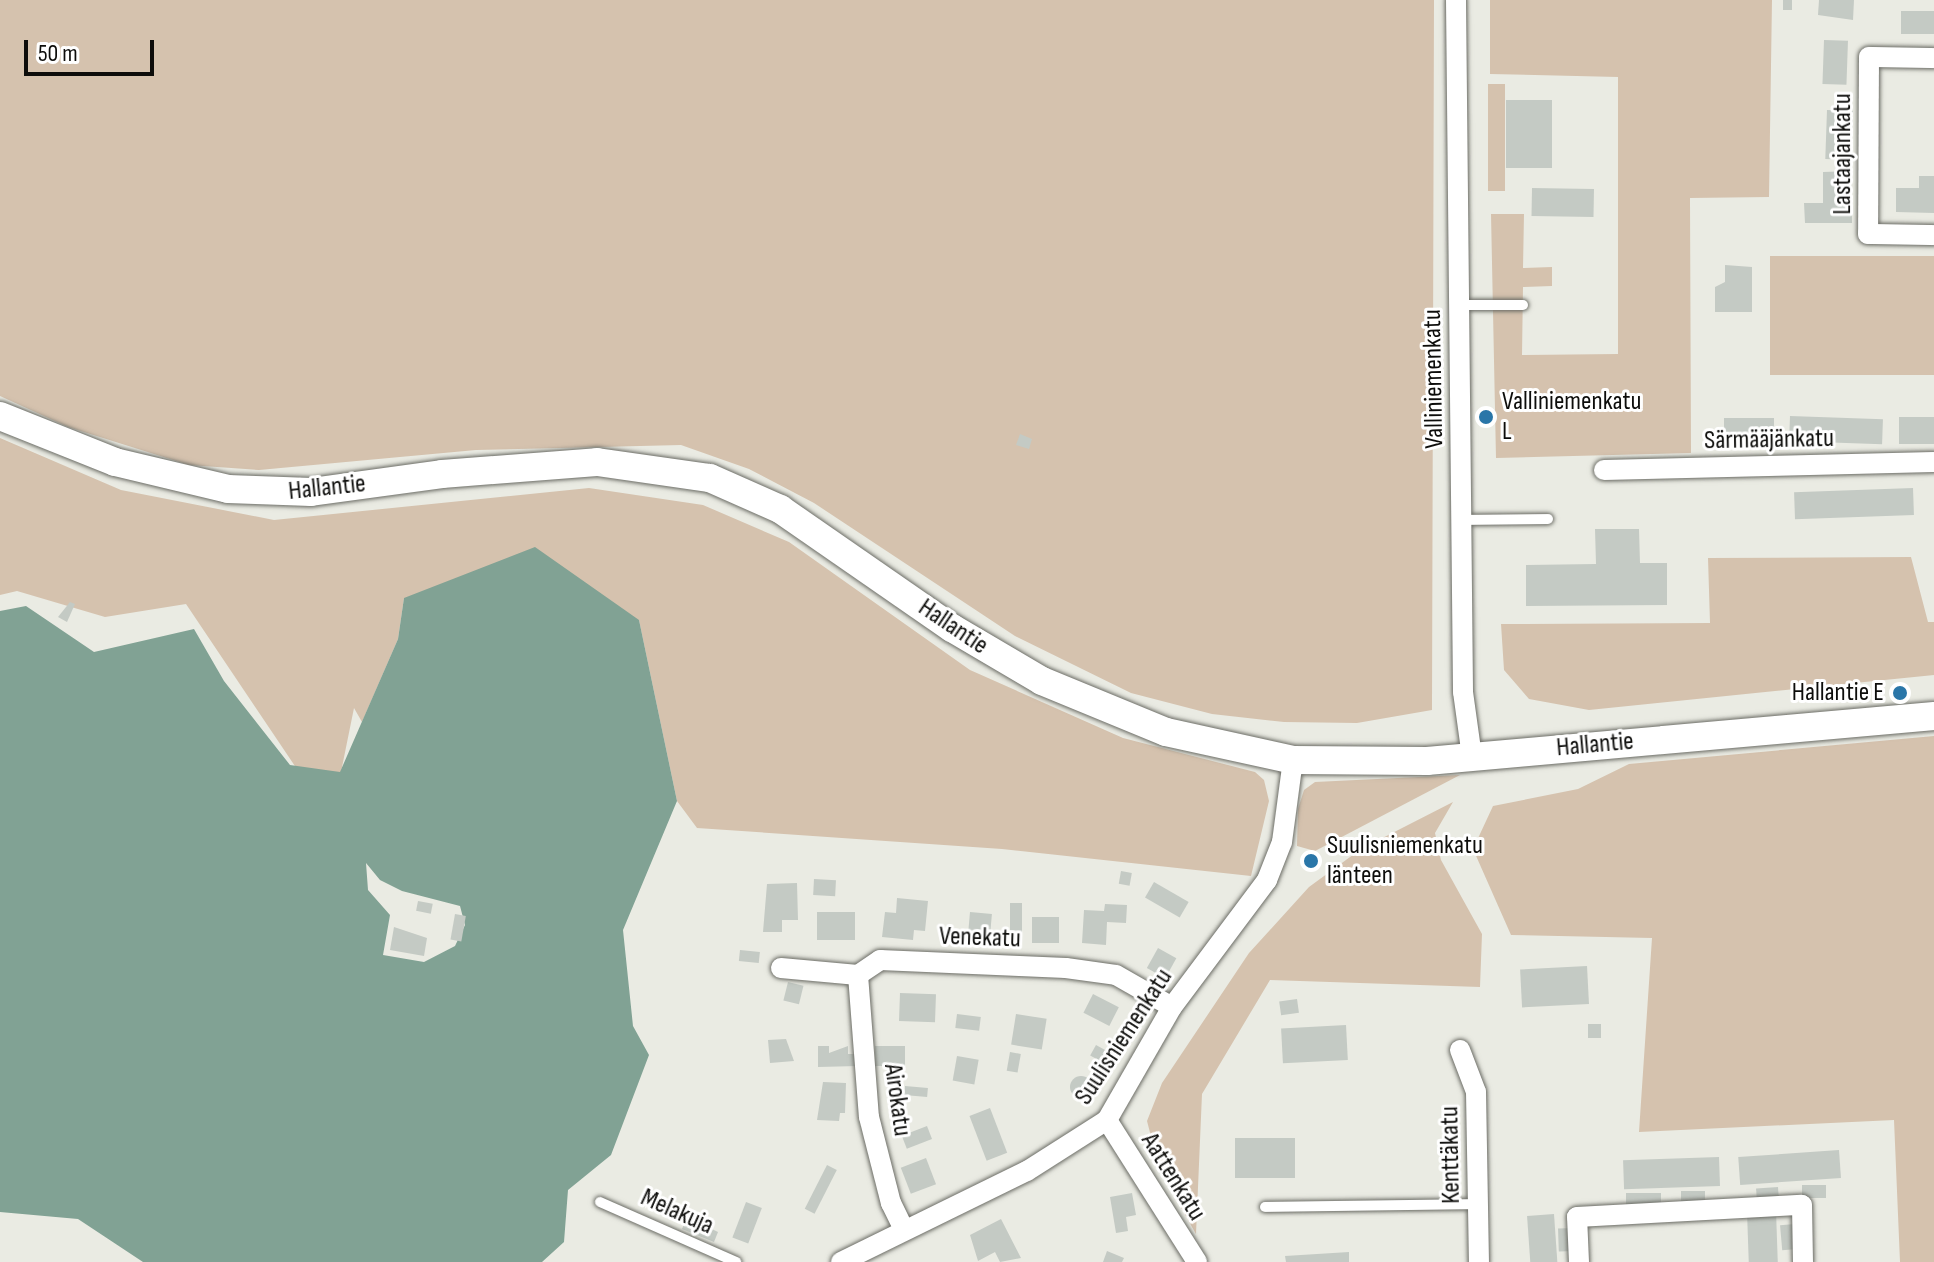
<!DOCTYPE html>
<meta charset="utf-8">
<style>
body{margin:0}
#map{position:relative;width:1934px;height:1262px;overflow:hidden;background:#eaebe3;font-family:"Sofia Sans Condensed",sans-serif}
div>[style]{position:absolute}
.green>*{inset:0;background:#d5c2ae;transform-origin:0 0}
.water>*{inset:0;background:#81a294}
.building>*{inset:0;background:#c4cac4;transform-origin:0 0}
.round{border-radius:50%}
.roads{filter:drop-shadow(0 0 2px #6b6c65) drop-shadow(0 0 2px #6b6c65)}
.lane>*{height:10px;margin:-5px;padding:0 5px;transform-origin:5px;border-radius:5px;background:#fff}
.street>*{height:20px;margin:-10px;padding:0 10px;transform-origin:10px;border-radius:10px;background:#fff}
.secondary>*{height:28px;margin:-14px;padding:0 14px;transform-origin:14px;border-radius:14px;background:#fff}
.dots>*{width:22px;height:22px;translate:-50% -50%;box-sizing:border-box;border:4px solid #fff;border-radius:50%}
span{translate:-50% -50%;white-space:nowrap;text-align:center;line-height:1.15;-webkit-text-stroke:6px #fff;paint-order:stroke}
.street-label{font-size:26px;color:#0d0d0b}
.poi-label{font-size:26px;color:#0d0d0b}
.left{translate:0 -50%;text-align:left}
.right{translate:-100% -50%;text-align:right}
.scale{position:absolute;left:24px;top:40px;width:130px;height:36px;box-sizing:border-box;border:4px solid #0d0d0b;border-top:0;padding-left:10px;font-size:24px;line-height:28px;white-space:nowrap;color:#0d0d0b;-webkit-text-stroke:6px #fff;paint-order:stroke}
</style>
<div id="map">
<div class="green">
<i style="clip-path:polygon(0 0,1434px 0,1432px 710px,1357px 723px,1284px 722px,1212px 714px,1131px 693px,1015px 636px,814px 503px,749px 469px,681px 445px,476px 450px,259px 470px,189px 465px,68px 427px,0 396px)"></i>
<i style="clip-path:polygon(1490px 0,1772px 0,1769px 197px,1690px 198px,1691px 453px,1496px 458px,1491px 214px,1524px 214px,1523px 268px,1552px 267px,1552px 286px,1523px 287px,1522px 355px,1618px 354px,1618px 77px,1490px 74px)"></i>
<i style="left:1488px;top:84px;width:17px;height:107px"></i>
<i style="left:1934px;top:256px;width:119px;height:164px;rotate:90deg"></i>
<i style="clip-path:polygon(0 438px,121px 490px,274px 520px,589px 488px,703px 505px,789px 542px,970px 670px,1123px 738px,1255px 772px,1264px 780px,1269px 801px,1251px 876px,1002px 849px,697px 828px,677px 801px,639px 620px,404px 598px,398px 639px,362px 722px,354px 708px,341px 772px,307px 784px,186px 604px,105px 617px,17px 591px,0 595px)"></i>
<i style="clip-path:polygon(1911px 557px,1928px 622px,1934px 622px,1934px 675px,1589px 710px,1529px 699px,1504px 670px,1501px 624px,1710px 623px,1708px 558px)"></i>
<i style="clip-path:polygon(1934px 736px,1934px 1262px,1900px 1262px,1894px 1120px,1639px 1132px,1652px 938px,1511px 935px,1473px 849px,1493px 806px,1578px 789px,1629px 764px)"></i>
<i style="clip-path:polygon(1460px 775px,1315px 851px,1297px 846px,1298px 809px,1304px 790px,1315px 782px)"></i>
<i style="clip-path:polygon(1453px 802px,1435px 833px,1441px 860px,1482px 934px,1480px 987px,1270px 980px,1202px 1094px,1196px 1234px,1160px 1171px,1147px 1121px,1162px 1083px,1249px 953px,1309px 887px,1361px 849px)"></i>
</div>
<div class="water">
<i style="clip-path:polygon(evenodd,535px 547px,639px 620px,677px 801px,623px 930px,633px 1026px,649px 1055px,611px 1155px,568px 1190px,564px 1242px,542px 1262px,143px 1262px,78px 1219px,0 1212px,0 611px,26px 606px,94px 652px,194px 629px,224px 681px,290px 765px,340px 772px,398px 639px,404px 598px,535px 547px,366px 863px,380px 880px,402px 891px,460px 906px,465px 925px,455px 946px,424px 962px,383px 955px,390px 915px,368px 890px,366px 863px)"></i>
</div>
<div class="building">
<i style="left:1783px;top:0;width:9px;height:10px"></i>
<i style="clip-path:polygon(1819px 0,1854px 0,1853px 20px,1818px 15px)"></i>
<i style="left:1934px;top:11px;width:23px;height:33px;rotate:90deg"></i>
<i style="left:1824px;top:40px;width:24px;height:44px;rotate:2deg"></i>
<i style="left:1506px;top:100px;width:46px;height:68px"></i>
<i style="left:1827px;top:110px;width:26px;height:49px;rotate:2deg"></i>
<i style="clip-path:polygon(1851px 171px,1852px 223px,1805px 223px,1804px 203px,1823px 203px,1823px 172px)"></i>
<i style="clip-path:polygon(1919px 176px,1934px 176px,1934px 213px,1896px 212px,1896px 188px,1919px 188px)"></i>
<i style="left:1532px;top:188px;width:62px;height:28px;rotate:1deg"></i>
<i style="clip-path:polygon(1725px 265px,1752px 267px,1752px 312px,1715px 312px,1715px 287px,1725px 282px)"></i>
<i style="left:1790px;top:416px;width:93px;height:25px;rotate:2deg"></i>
<i style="left:1899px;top:417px;width:35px;height:27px"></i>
<i style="left:1724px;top:418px;width:50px;height:25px"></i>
<i style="clip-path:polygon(1020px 434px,1032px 439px,1029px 449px,1016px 445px)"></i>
<i style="left:1913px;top:488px;width:27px;height:119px;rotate:88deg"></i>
<i style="clip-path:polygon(1595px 529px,1639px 529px,1640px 563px,1667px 563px,1667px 605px,1526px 606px,1526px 565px,1596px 564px)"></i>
<i style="clip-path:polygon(70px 602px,75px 604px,67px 622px,58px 617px)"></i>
<i style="left:1121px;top:871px;width:11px;height:13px;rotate:10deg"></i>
<i style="left:814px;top:879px;width:22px;height:16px;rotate:3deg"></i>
<i style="left:1154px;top:882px;width:40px;height:18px;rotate:30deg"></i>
<i style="clip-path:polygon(797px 883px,798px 920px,782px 920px,782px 932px,763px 932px,767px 884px)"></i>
<i style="clip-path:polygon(897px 898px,928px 901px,925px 931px,914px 930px,913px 940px,882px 937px,885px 912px,896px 913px)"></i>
<i style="left:418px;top:901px;width:15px;height:10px;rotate:11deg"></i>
<i style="left:1010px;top:903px;width:12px;height:31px"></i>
<i style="clip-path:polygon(1105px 904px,1127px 905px,1126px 923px,1107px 922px,1106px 945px,1082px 943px,1084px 910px,1104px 911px)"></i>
<i style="left:817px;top:912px;width:38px;height:28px"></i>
<i style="left:970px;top:912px;width:22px;height:28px;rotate:5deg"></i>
<i style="left:455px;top:914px;width:11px;height:26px;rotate:10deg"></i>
<i style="left:1032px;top:917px;width:27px;height:26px"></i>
<i style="clip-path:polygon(394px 927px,427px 938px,424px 956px,390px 950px)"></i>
<i style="left:1158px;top:948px;width:21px;height:23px;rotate:29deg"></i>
<i style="left:740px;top:950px;width:20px;height:11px;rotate:6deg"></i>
<i style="left:1587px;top:966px;width:38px;height:67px;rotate:87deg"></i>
<i style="left:788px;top:982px;width:16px;height:19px;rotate:14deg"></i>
<i style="left:900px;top:993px;width:36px;height:28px;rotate:2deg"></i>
<i style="left:1093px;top:994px;width:29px;height:21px;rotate:27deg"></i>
<i style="left:1297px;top:999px;width:14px;height:18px;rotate:82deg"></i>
<i style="left:957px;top:1014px;width:24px;height:14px;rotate:7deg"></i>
<i style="left:1016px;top:1014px;width:31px;height:31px;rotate:9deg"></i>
<i style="left:1588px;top:1024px;width:13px;height:14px"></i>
<i style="left:1346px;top:1025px;width:35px;height:65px;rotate:87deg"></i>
<i style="clip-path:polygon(786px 1039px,794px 1061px,770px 1063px,768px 1040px)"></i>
<i style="left:1096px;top:1045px;width:13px;height:12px;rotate:29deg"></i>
<i style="clip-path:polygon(818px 1046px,829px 1046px,829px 1053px,848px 1046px,848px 1054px,858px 1054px,858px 1066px,818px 1067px)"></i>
<i style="left:905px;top:1046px;width:20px;height:30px;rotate:90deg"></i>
<i style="left:1010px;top:1052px;width:11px;height:19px;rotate:10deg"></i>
<i style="left:957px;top:1056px;width:22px;height:25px;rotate:10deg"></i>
<i class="round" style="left:1070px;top:1076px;width:22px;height:22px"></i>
<i style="clip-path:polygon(823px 1082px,846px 1083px,845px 1113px,840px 1113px,839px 1121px,817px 1120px)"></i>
<i style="left:905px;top:1086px;width:23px;height:9px;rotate:5deg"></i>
<i style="left:990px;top:1108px;width:48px;height:22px;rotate:69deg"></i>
<i style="left:927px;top:1126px;width:14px;height:27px;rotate:69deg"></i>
<i style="left:1235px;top:1138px;width:60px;height:40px"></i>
<i style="left:1839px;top:1150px;width:28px;height:101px;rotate:86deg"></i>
<i style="left:1719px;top:1157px;width:29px;height:96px;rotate:88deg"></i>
<i style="left:926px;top:1158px;width:28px;height:27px;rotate:69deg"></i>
<i style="left:827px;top:1165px;width:11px;height:49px;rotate:27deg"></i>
<i style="left:1826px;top:1185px;width:13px;height:24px;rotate:90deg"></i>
<i style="left:1778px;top:1187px;width:13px;height:22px;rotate:86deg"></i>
<i style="left:1705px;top:1191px;width:13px;height:24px;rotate:90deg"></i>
<i style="clip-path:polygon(1132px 1193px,1136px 1215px,1126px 1217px,1128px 1231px,1116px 1233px,1110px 1197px)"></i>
<i style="left:1661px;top:1193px;width:12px;height:35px;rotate:90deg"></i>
<i style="left:746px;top:1202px;width:17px;height:38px;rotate:21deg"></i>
<i style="left:1776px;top:1211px;width:51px;height:29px;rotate:88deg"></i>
<i style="left:1554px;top:1214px;width:48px;height:27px;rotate:86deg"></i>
<i style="clip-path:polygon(687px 1217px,718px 1232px,714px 1242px,682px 1229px)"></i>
<i style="clip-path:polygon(1001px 1219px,1021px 1258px,1000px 1262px,995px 1252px,978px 1261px,970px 1235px)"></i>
<i style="left:1795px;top:1224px;width:25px;height:15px;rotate:85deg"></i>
<i style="left:1574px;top:1228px;width:23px;height:16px;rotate:88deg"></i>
<i style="clip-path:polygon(1107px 1251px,1124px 1258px,1122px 1262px,1103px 1262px)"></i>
<i style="clip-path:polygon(1349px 1252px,1349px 1262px,1286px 1262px,1285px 1256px)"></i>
</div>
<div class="roads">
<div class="lane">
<i style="left:1460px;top:305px;width:63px"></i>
<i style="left:1461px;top:520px;width:87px;rotate:-0.7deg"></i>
<i style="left:600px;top:1202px;width:149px;rotate:23.8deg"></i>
<i style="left:1265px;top:1207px;width:213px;rotate:-0.8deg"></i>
</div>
<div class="street">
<i style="left:1456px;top:0;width:692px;rotate:89.42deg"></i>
<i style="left:1463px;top:692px;width:66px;rotate:82.1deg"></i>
<i style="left:1934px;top:58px;width:65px;rotate:-179.1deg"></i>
<i style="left:1869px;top:57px;width:177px;rotate:90.3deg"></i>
<i style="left:1868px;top:234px;width:66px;rotate:0.9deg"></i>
<i style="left:1604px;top:470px;width:330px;rotate:-1.4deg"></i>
<i style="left:781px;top:968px;width:77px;rotate:5.2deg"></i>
<i style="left:858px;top:975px;width:27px;rotate:-34deg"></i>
<i style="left:880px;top:960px;width:186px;rotate:2.5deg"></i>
<i style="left:1066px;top:968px;width:50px;rotate:8deg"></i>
<i style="left:1116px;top:975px;width:64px;rotate:29.7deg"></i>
<i style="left:858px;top:975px;width:142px;rotate:85.6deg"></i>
<i style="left:869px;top:1117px;width:89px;rotate:75.7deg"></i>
<i style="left:891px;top:1203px;width:28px;rotate:64deg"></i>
<i style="left:1460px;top:1050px;width:45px;rotate:69.1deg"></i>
<i style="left:1476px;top:1092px;width:170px;rotate:89deg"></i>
<i style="left:1107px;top:1120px;width:168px;rotate:57.6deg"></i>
<i style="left:841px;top:1262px;width:207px;rotate:-26.1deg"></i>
<i style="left:1027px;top:1171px;width:95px;rotate:-32.5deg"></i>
<i style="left:1107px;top:1120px;width:130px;rotate:-60.1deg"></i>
<i style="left:1172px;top:1007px;width:159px;rotate:-53.2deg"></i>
<i style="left:1267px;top:880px;width:41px;rotate:-68.5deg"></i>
<i style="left:1282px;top:842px;width:83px;rotate:-82.4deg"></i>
<i style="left:1579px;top:1262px;width:45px;rotate:-92.5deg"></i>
<i style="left:1577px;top:1217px;width:225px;rotate:-3.1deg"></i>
<i style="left:1802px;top:1205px;width:57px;rotate:89deg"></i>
</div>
<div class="secondary">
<i style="left:0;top:416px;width:124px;rotate:21.8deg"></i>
<i style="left:115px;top:462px;width:116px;rotate:13.4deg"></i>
<i style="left:228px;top:489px;width:83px;rotate:2.1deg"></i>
<i style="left:311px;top:492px;width:132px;rotate:-7.8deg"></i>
<i style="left:442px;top:474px;width:155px;rotate:-4.4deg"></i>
<i style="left:597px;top:462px;width:114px;rotate:8.1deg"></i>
<i style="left:710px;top:478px;width:77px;rotate:23.9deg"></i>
<i style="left:780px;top:509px;width:209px;rotate:34.7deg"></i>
<i style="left:952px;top:628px;width:104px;rotate:30.5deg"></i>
<i style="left:1042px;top:681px;width:134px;rotate:22.4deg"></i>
<i style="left:1166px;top:732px;width:130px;rotate:12.4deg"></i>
<i style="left:1293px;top:760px;width:134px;rotate:0.4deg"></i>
<i style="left:1427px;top:761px;width:509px;rotate:-5.07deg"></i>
</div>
</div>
<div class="dots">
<i style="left:1486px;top:417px;background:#2a76a8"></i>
<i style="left:1900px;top:693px;background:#2a76a8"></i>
<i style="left:1311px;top:861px;background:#2a76a8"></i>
</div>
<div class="street-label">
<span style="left:1843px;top:154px;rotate:-90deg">Lastaajankatu</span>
<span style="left:1434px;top:379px;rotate:-91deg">Valliniemenkatu</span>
<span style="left:1769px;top:440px;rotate:-1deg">Särmääjänkatu</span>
<span style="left:327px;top:488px;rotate:-6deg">Hallantie</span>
<span style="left:953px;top:627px;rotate:34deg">Hallantie</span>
<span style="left:1595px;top:745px;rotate:-5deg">Hallantie</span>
<span style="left:980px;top:938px;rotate:2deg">Venekatu</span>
<span style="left:1124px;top:1037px;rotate:-57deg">Suulisniemenkatu</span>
<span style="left:897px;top:1100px;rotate:82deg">Airokatu</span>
<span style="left:1451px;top:1155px;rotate:-91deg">Kenttäkatu</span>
<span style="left:1173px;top:1177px;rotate:58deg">Aattenkatu</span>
<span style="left:677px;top:1212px;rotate:24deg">Melakuja</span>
</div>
<div class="poi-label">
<span class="left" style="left:1502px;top:417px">Valliniemenkatu<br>L</span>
<span class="right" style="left:1884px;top:693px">Hallantie E</span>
<span class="left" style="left:1327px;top:861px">Suulisniemenkatu<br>länteen</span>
</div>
<div class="scale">50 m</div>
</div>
